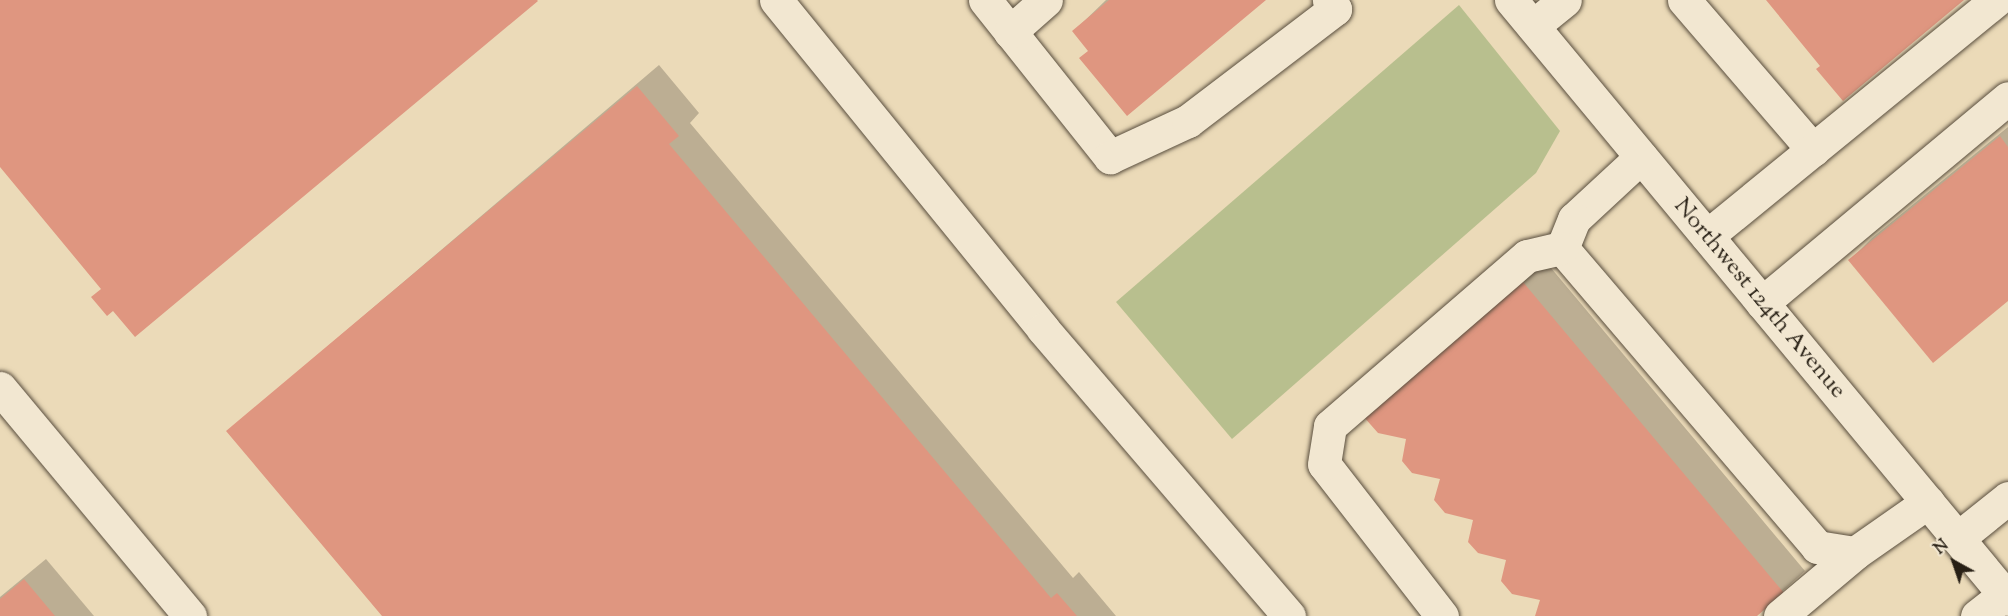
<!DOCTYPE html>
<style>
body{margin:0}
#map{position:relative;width:2008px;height:616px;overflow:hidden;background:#ebdab8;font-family:"Sorts Mill Goudy",serif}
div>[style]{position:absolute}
.green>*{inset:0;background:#b8bf8e}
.shadow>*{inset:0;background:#0003}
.building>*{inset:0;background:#df9680}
.roads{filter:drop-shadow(0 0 2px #594e3e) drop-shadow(0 0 2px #594e3e)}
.minor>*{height:33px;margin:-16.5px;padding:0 16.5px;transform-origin:16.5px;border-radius:16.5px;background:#f2e7d1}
span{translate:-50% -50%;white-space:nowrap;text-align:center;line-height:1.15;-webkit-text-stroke:4.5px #f2e7d1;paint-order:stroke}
.street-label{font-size:24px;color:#282015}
.north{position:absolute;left:1924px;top:532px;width:60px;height:60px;-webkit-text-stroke:4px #f2e7d1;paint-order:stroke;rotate:320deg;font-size:16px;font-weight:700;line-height:24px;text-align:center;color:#282015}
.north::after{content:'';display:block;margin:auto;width:21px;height:27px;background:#282015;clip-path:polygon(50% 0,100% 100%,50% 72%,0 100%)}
</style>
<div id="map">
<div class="green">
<i style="clip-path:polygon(1459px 5px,1560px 131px,1536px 173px,1232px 439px,1116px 302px)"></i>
</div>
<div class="shadow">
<i style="clip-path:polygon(1106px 0,1264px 0,1090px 50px,1074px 31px)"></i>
<i style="clip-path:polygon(659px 65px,699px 113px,690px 123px,1073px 578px,1079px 572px,1116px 616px,384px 616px,228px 431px)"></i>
<i style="clip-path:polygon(2008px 127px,2008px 299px,1850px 260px,1872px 238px)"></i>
<i style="clip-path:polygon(1546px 262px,1805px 571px,1755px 616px,1536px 616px,1541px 598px,1408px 438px,1387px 395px)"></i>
<i style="clip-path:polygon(46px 559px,94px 616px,0 616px,0 597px)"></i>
</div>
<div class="building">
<i style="clip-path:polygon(0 0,537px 0,538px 1px,135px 337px,113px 311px,107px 316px,91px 297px,101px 289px,0 167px)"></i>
<i style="clip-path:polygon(1109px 0,1266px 0,1127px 116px,1079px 58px,1088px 51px,1072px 31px)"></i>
<i style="clip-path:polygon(1766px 0,1964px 0,1843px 101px,1816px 69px,1820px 66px)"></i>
<i style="clip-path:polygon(637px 86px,679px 136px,669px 144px,1051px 598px,1057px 593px,1077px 616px,382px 616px,226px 431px)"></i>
<i style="clip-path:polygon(2000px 136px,2008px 147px,2008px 301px,1933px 363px,1848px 260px)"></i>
<i style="clip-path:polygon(1523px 282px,1784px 593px,1757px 616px,1535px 616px,1540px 600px,1512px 594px,1501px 581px,1506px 560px,1478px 553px,1468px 542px,1473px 520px,1445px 513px,1434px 500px,1440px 479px,1412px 473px,1402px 461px,1406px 439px,1378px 433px,1363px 416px)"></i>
<i style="clip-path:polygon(24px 579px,55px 616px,0 616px,0 599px)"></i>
</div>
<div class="roads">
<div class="minor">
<i style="left:776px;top:0;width:424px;rotate:50.9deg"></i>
<i style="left:1043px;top:329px;width:378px;rotate:49.4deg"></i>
<i style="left:985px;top:0;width:201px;rotate:51.5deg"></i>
<i style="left:1110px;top:157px;width:86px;rotate:-24.8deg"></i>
<i style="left:1188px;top:121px;width:185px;rotate:-37.3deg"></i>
<i style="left:1335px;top:9px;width:11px;rotate:-124deg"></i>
<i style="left:1511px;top:0;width:778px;rotate:50.32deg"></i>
<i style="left:1684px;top:0;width:198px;rotate:49.3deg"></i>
<i style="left:1533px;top:26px;width:41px;rotate:-39.1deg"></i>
<i style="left:1010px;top:32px;width:48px;rotate:-41.6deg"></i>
<i style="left:1641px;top:157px;width:91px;rotate:137.2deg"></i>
<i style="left:1574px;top:219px;width:31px;rotate:112deg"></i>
<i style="left:1562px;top:248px;width:393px;rotate:49.5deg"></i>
<i style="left:1817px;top:547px;width:38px;rotate:9deg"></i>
<i style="left:1855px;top:553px;width:89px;rotate:-34.9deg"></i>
<i style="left:1707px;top:236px;width:373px;rotate:-39.2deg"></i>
<i style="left:1762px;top:303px;width:320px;rotate:-39.8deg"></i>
<i style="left:0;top:388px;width:297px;rotate:50.2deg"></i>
<i style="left:1958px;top:538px;width:64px;rotate:-38.7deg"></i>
<i style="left:1442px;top:616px;width:192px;rotate:-127.8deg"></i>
<i style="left:1324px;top:464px;width:38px;rotate:-81deg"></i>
<i style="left:1330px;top:426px;width:260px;rotate:-40.8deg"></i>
<i style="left:1527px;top:256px;width:36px;rotate:-13deg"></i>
<i style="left:1780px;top:616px;width:98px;rotate:-40deg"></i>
<i style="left:1977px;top:616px;width:36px;rotate:-38deg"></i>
</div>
</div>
<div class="street-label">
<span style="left:1759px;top:299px;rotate:50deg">Northwest 124th Avenue</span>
</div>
<div class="north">N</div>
</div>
